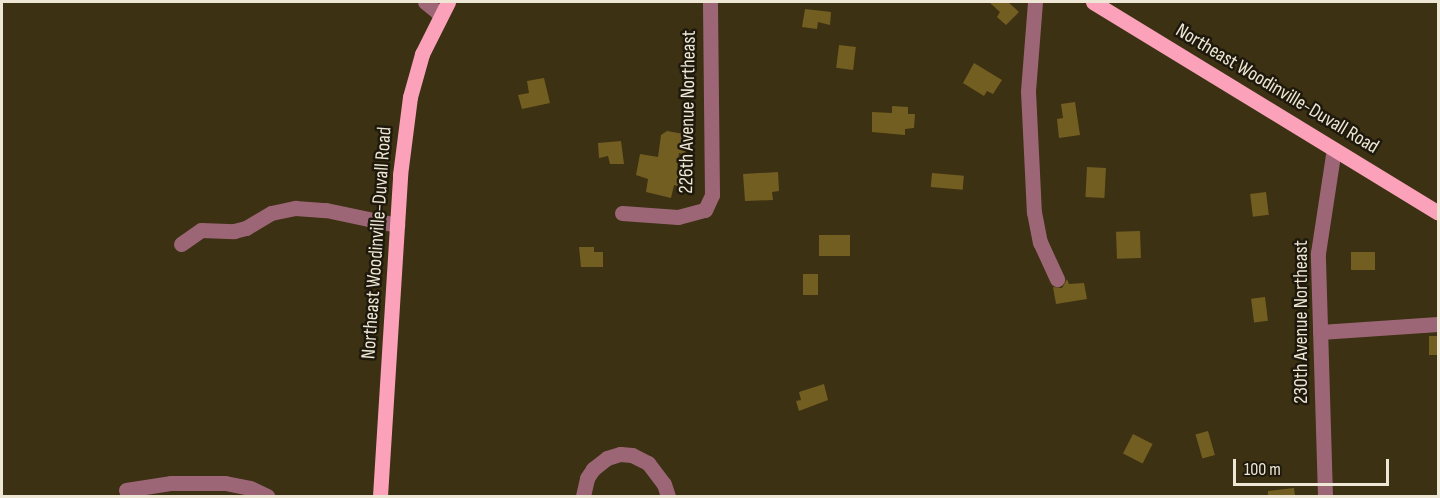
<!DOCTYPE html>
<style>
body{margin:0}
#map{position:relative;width:1440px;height:498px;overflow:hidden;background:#3c3112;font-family:"Sofia Sans Condensed",sans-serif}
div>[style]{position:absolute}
.building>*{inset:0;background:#735e22;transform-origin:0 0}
.minor>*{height:15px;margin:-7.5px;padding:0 7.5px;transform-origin:7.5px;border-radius:7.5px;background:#9d6676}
.major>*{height:15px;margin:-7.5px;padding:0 7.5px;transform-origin:7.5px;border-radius:7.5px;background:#fba1ba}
span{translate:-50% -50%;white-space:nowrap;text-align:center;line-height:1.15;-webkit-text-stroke:5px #1e190c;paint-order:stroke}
.street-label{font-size:20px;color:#eee7d5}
.frame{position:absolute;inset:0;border:3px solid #eee7d5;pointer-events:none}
.scale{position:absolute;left:1233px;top:459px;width:156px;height:27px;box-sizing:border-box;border:3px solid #eee7d5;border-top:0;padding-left:8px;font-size:18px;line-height:21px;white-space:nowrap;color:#eee7d5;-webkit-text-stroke:4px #1e190c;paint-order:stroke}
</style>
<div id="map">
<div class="building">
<i style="clip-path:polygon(989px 2px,1008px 2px,1019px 12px,1006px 25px,997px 17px,1000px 12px)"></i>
<i style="clip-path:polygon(805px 9px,831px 12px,830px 25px,818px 22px,817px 29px,802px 27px)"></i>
<i style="left:839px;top:45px;width:17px;height:23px;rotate:7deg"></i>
<i style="clip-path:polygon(974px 63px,1002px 80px,993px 94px,987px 91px,984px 96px,963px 83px)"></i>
<i style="clip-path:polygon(544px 78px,550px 103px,522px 109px,518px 95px,529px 93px,527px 81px)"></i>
<i style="clip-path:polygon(1075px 102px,1080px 135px,1059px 138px,1057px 119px,1063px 118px,1061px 104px)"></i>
<i style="clip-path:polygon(892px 106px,908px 107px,908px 114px,915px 114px,914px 128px,905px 129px,905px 135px,872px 132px,872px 112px,892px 113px)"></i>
<i style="clip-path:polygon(667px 131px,689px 135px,685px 155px,679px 153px,677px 173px,688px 174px,687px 188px,674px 185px,671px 198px,646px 192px,648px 179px,636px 175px,640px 154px,658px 157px,661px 135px)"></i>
<i style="clip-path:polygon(621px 141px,624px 164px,610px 164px,608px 156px,599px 158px,598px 143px)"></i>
<i style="left:1087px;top:167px;width:19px;height:30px;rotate:3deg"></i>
<i style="clip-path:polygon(778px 172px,779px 191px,772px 192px,773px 200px,745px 201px,743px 174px)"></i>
<i style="left:932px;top:173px;width:32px;height:14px;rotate:5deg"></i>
<i style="left:1266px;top:192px;width:23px;height:16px;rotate:83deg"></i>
<i style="left:1140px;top:231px;width:27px;height:24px;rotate:88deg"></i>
<i style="left:819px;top:235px;width:31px;height:21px"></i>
<i style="clip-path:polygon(579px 247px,594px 247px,594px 252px,603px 252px,603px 267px,581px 267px)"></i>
<i style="left:1351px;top:252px;width:24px;height:18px"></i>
<i style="left:803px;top:274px;width:15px;height:21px"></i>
<i style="clip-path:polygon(1067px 279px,1069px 284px,1084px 283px,1087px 299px,1056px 304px,1053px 287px,1062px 288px)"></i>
<i style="left:1265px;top:297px;width:24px;height:14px;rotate:83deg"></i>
<i style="left:1429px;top:336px;width:9px;height:19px"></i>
<i style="clip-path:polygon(824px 384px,828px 400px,799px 411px,796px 401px,801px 400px,799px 392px)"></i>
<i style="left:1208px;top:431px;width:25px;height:13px;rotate:74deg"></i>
<i style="left:1133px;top:434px;width:22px;height:22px;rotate:27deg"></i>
<i style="clip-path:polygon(1294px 488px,1295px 496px,1268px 496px,1268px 491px)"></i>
</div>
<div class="minor">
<i style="left:425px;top:2px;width:19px;rotate:39deg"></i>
<i style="left:1035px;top:2px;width:89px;rotate:94.5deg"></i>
<i style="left:1028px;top:91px;width:121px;rotate:87.2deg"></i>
<i style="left:1034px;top:212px;width:31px;rotate:79deg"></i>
<i style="left:1040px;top:242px;width:41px;rotate:65.3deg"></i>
<i style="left:622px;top:213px;width:56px;rotate:4.1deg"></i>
<i style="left:678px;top:217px;width:28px;rotate:-15deg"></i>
<i style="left:705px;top:210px;width:17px;rotate:-65deg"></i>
<i style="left:712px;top:195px;width:193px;rotate:-90.6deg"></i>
<i style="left:181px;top:244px;width:24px;rotate:-35deg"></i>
<i style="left:201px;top:230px;width:33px;rotate:2deg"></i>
<i style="left:234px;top:231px;width:12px;rotate:-14deg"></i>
<i style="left:246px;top:228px;width:29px;rotate:-31deg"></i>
<i style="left:271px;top:213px;width:25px;rotate:-12deg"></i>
<i style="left:295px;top:208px;width:31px;rotate:4deg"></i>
<i style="left:326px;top:210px;width:73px;rotate:11.9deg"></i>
<i style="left:1320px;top:332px;width:118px;rotate:-3.9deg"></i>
<i style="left:126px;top:490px;width:46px;rotate:-8.8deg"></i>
<i style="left:171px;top:483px;width:54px"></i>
<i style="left:225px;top:483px;width:25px;rotate:11deg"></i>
<i style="left:250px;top:488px;width:19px;rotate:25deg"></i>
<i style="left:583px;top:496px;width:18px;rotate:-77deg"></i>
<i style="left:587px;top:478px;width:11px;rotate:-56deg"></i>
<i style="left:593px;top:469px;width:18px;rotate:-38deg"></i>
<i style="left:607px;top:458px;width:14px;rotate:-17deg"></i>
<i style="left:620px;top:454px;width:12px;rotate:5deg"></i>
<i style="left:632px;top:455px;width:18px;rotate:27deg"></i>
<i style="left:648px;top:463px;width:26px;rotate:53deg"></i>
<i style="left:664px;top:484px;width:13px;rotate:72deg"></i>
<i style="left:1325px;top:496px;width:243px;rotate:-91.7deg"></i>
<i style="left:1318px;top:253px;width:105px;rotate:-81.3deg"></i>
</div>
<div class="major">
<i style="left:1093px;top:2px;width:404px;rotate:31.4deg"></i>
<i style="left:380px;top:496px;width:322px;rotate:-86.4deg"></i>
<i style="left:400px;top:175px;width:79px;rotate:-82.7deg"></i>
<i style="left:410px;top:97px;width:45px;rotate:-74.4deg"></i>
<i style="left:422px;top:54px;width:58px;rotate:-63.4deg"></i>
</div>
<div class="street-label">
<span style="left:1277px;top:89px;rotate:31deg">Northeast Woodinville-Duvall Road</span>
<span style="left:688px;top:112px;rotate:-89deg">226th Avenue Northeast</span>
<span style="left:377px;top:243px;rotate:-86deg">Northeast Woodinville-Duvall Road</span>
<span style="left:1301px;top:322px;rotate:-90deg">230th Avenue Northeast</span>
</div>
<div class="frame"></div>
<div class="scale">100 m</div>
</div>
